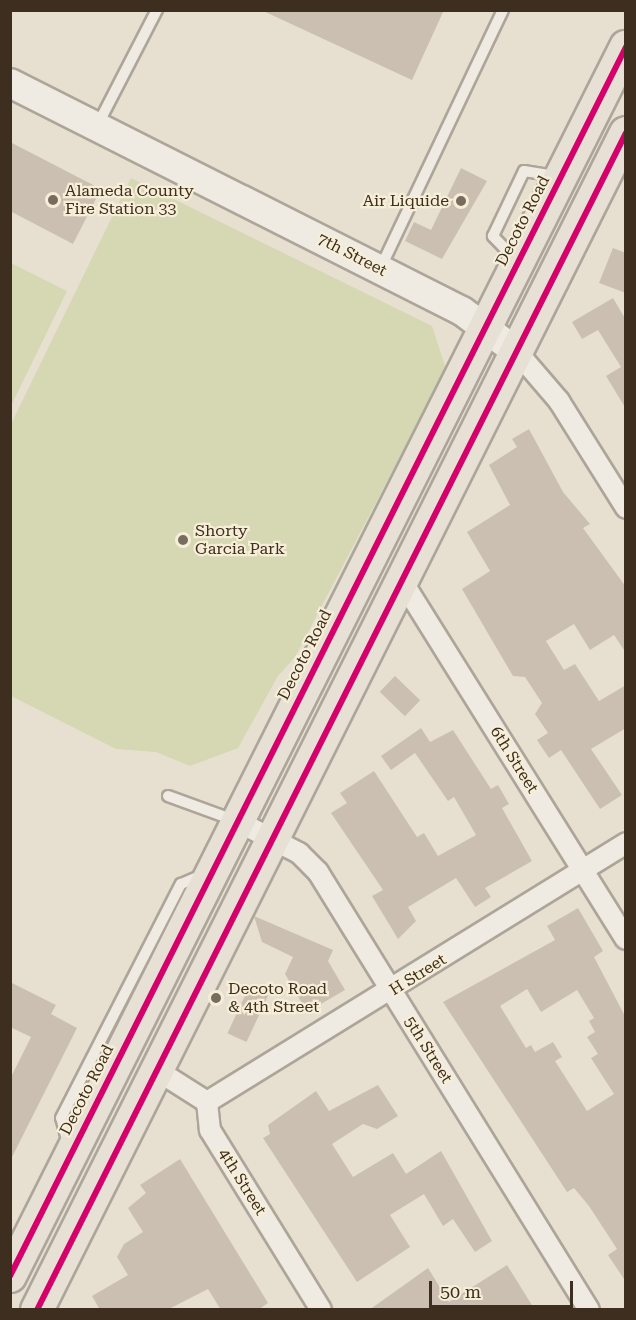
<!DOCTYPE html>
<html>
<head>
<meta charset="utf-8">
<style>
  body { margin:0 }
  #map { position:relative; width:636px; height:1320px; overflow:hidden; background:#e7e0d1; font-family:"Roboto Serif",serif }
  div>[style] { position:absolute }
  .green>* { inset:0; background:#d6d7b3 }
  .building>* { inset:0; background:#cbbfb2; transform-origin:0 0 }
  .roads { filter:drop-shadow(2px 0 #ada599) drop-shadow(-2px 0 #ada599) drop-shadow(0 2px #ada599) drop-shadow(0 -2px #ada599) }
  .lane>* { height:10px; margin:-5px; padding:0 5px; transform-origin:5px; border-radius:5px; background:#efebe3 }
  .street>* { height:20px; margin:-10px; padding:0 10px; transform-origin:10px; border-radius:10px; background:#efebe3 }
  .secondary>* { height:28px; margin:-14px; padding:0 14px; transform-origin:14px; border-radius:14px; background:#efebe3 }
  .primary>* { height:32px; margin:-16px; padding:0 16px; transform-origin:16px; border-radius:16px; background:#e6e1d4 }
  .cycleway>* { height:6px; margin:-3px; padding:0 3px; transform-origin:3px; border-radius:3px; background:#d6006c }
  .dots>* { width:16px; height:16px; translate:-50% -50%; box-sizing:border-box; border:3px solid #f7eed8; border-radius:50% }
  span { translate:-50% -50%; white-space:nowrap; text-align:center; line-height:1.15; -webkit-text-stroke:4.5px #f7eed8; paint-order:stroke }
  .poi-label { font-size:16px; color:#3d2e20 }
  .left { translate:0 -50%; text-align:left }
  .right { translate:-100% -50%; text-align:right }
  .street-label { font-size:16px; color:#3d2e20 }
  .frame { position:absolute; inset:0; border:12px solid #3d2e20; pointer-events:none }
  .scale { position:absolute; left:429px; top:1281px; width:144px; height:27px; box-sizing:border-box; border:3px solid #3d2e20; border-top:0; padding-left:8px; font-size:18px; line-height:21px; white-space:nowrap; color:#3d2e20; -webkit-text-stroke:4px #f7eed8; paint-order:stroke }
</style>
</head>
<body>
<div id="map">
  <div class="green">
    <div style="clip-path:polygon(131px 178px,432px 326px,446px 369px,295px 657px,278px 676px,238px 748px,190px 766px,156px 752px,116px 749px,11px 696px,11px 424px)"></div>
    <div style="clip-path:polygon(11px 263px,67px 291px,11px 406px)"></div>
  </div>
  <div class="building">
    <div style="clip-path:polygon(261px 10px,444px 10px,412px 80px)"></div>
    <div style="clip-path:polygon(10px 142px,101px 189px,73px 244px,10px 211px)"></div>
    <div style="clip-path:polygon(461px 168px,487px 181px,442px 259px,405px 241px,414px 222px,431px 230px)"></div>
    <div style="clip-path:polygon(613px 248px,626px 253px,626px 293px,599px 283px)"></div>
    <div style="clip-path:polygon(613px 298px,626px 320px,626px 409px,606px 376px,621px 367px,598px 330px,582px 339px,572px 322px)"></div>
    <div style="clip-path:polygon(529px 429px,563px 492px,590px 524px,583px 528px,626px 587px,626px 653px,614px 635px,590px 650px,574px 624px,546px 641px,564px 670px,575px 664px,599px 701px,626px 685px,626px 728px,591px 749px,622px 795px,600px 809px,561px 750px,549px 758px,537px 740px,548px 733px,535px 714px,542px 703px,525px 677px,513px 676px,462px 589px,490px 571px,467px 532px,510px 505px,489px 465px,517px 447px,512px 439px)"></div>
    <div style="left:395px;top:676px;width:35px;height:22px;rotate:44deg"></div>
    <div style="clip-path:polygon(421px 728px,430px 742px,453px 730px,491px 789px,498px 785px,509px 804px,502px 808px,532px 861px,485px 888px,491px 897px,475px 907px,456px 878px,408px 907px,416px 921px,398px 939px,372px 896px,383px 890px,331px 813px,347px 803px,340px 793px,374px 771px,417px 837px,424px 833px,438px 856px,476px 835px,454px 797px,448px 801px,415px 753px,391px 770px,381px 756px)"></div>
    <div style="clip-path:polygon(evenodd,578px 908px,603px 951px,594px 957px,626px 1018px,626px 1282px,608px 1255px,617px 1249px,589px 1206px,574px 1188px,567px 1192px,443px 1002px,555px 940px,547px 926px,578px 908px,527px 989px,541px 1012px,577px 990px,594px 1018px,589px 1021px,595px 1032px,587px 1037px,598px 1054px,591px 1058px,614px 1094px,587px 1111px,555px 1061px,562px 1057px,553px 1042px,535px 1052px,531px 1045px,526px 1048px,500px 1006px,527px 989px)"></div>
    <div style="clip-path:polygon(254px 916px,333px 950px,328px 961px,345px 990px,307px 1012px,285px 974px,293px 957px,262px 942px)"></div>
    <div style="clip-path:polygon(10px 982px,56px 1005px,51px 1014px,77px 1028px,10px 1161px,10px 1079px,31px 1037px,10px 1027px)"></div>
    <div style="left:249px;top:987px;width:21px;height:51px;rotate:25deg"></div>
    <div style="clip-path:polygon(378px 1085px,398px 1116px,377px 1129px,363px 1124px,332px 1144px,353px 1177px,393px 1153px,406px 1174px,441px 1151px,492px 1241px,475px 1252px,453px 1219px,443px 1226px,424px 1194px,390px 1215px,410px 1247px,357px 1282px,263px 1138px,270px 1134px,268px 1125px,316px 1091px,329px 1111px)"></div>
    <div style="clip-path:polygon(180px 1159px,268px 1303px,258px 1310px,221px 1310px,208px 1289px,167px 1310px,100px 1310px,92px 1296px,128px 1275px,117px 1257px,124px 1244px,143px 1232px,128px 1208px,146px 1193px,140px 1185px)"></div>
    <div style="clip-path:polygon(507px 1265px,535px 1310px,369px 1310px,428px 1268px,449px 1302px)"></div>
  </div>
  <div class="roads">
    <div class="lane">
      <div style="left:97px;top:126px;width:131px;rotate:-62.7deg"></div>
      <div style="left:515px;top:259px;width:32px;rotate:-134deg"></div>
      <div style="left:493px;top:236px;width:72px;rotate:-64.5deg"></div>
      <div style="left:524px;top:171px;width:33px;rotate:9deg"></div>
      <div style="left:380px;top:269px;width:287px;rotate:-64.6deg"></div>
      <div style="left:168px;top:796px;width:70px;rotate:20deg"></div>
      <div style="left:69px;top:1147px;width:30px;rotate:-105deg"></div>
      <div style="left:61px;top:1118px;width:263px;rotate:-62.9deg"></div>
      <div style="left:181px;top:884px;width:26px;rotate:-23deg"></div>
    </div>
    <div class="street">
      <div style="left:517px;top:352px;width:65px;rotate:49.4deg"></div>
      <div style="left:559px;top:401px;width:126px;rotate:57.9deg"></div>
      <div style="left:402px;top:581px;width:422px;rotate:58deg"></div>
      <div style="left:237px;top:821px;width:70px;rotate:27.3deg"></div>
      <div style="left:299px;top:853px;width:27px;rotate:45deg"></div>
      <div style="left:318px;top:872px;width:515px;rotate:58.25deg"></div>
      <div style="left:155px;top:1069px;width:62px;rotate:32.4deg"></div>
      <div style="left:207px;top:1102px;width:28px;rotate:84deg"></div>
      <div style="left:210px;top:1130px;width:211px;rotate:58.3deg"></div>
      <div style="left:207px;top:1102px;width:493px;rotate:-31.7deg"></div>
    </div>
    <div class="secondary">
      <div style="left:10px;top:83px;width:506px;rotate:26.77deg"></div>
      <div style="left:462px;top:311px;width:69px;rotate:36.7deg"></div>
    </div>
    <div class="primary">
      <div style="left:10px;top:1276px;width:1375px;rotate:-63.38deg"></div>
      <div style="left:37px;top:1310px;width:1316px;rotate:-63.42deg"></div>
    </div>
  </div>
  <div class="cycleway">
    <div style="left:10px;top:1276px;width:1375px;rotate:-63.38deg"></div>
    <div style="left:37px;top:1310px;width:1316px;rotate:-63.42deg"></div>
  </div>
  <div class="dots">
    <div style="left:53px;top:200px;background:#786c5e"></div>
    <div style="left:461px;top:201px;background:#786c5e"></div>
    <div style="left:183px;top:540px;background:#786c5e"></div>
    <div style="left:216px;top:998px;background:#786c5e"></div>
  </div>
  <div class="poi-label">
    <span class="left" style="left:65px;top:200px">Alameda County<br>Fire Station 33</span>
    <span class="right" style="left:449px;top:201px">Air Liquide</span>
    <span class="left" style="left:195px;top:540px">Shorty<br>Garcia Park</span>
    <span class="left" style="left:228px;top:998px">Decoto Road<br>&amp; 4th Street</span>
  </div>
  <div class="street-label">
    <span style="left:523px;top:221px;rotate:-63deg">Decoto Road</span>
    <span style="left:352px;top:255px;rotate:27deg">7th Street</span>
    <span style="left:305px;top:655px;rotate:-63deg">Decoto Road</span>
    <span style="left:514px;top:760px;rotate:58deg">6th Street</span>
    <span style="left:418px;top:975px;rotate:-32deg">H Street</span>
    <span style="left:428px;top:1050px;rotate:58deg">5th Street</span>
    <span style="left:87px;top:1090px;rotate:-63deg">Decoto Road</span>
    <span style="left:242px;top:1182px;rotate:58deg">4th Street</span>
  </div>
  <div class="frame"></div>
  <div class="scale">50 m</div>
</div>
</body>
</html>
